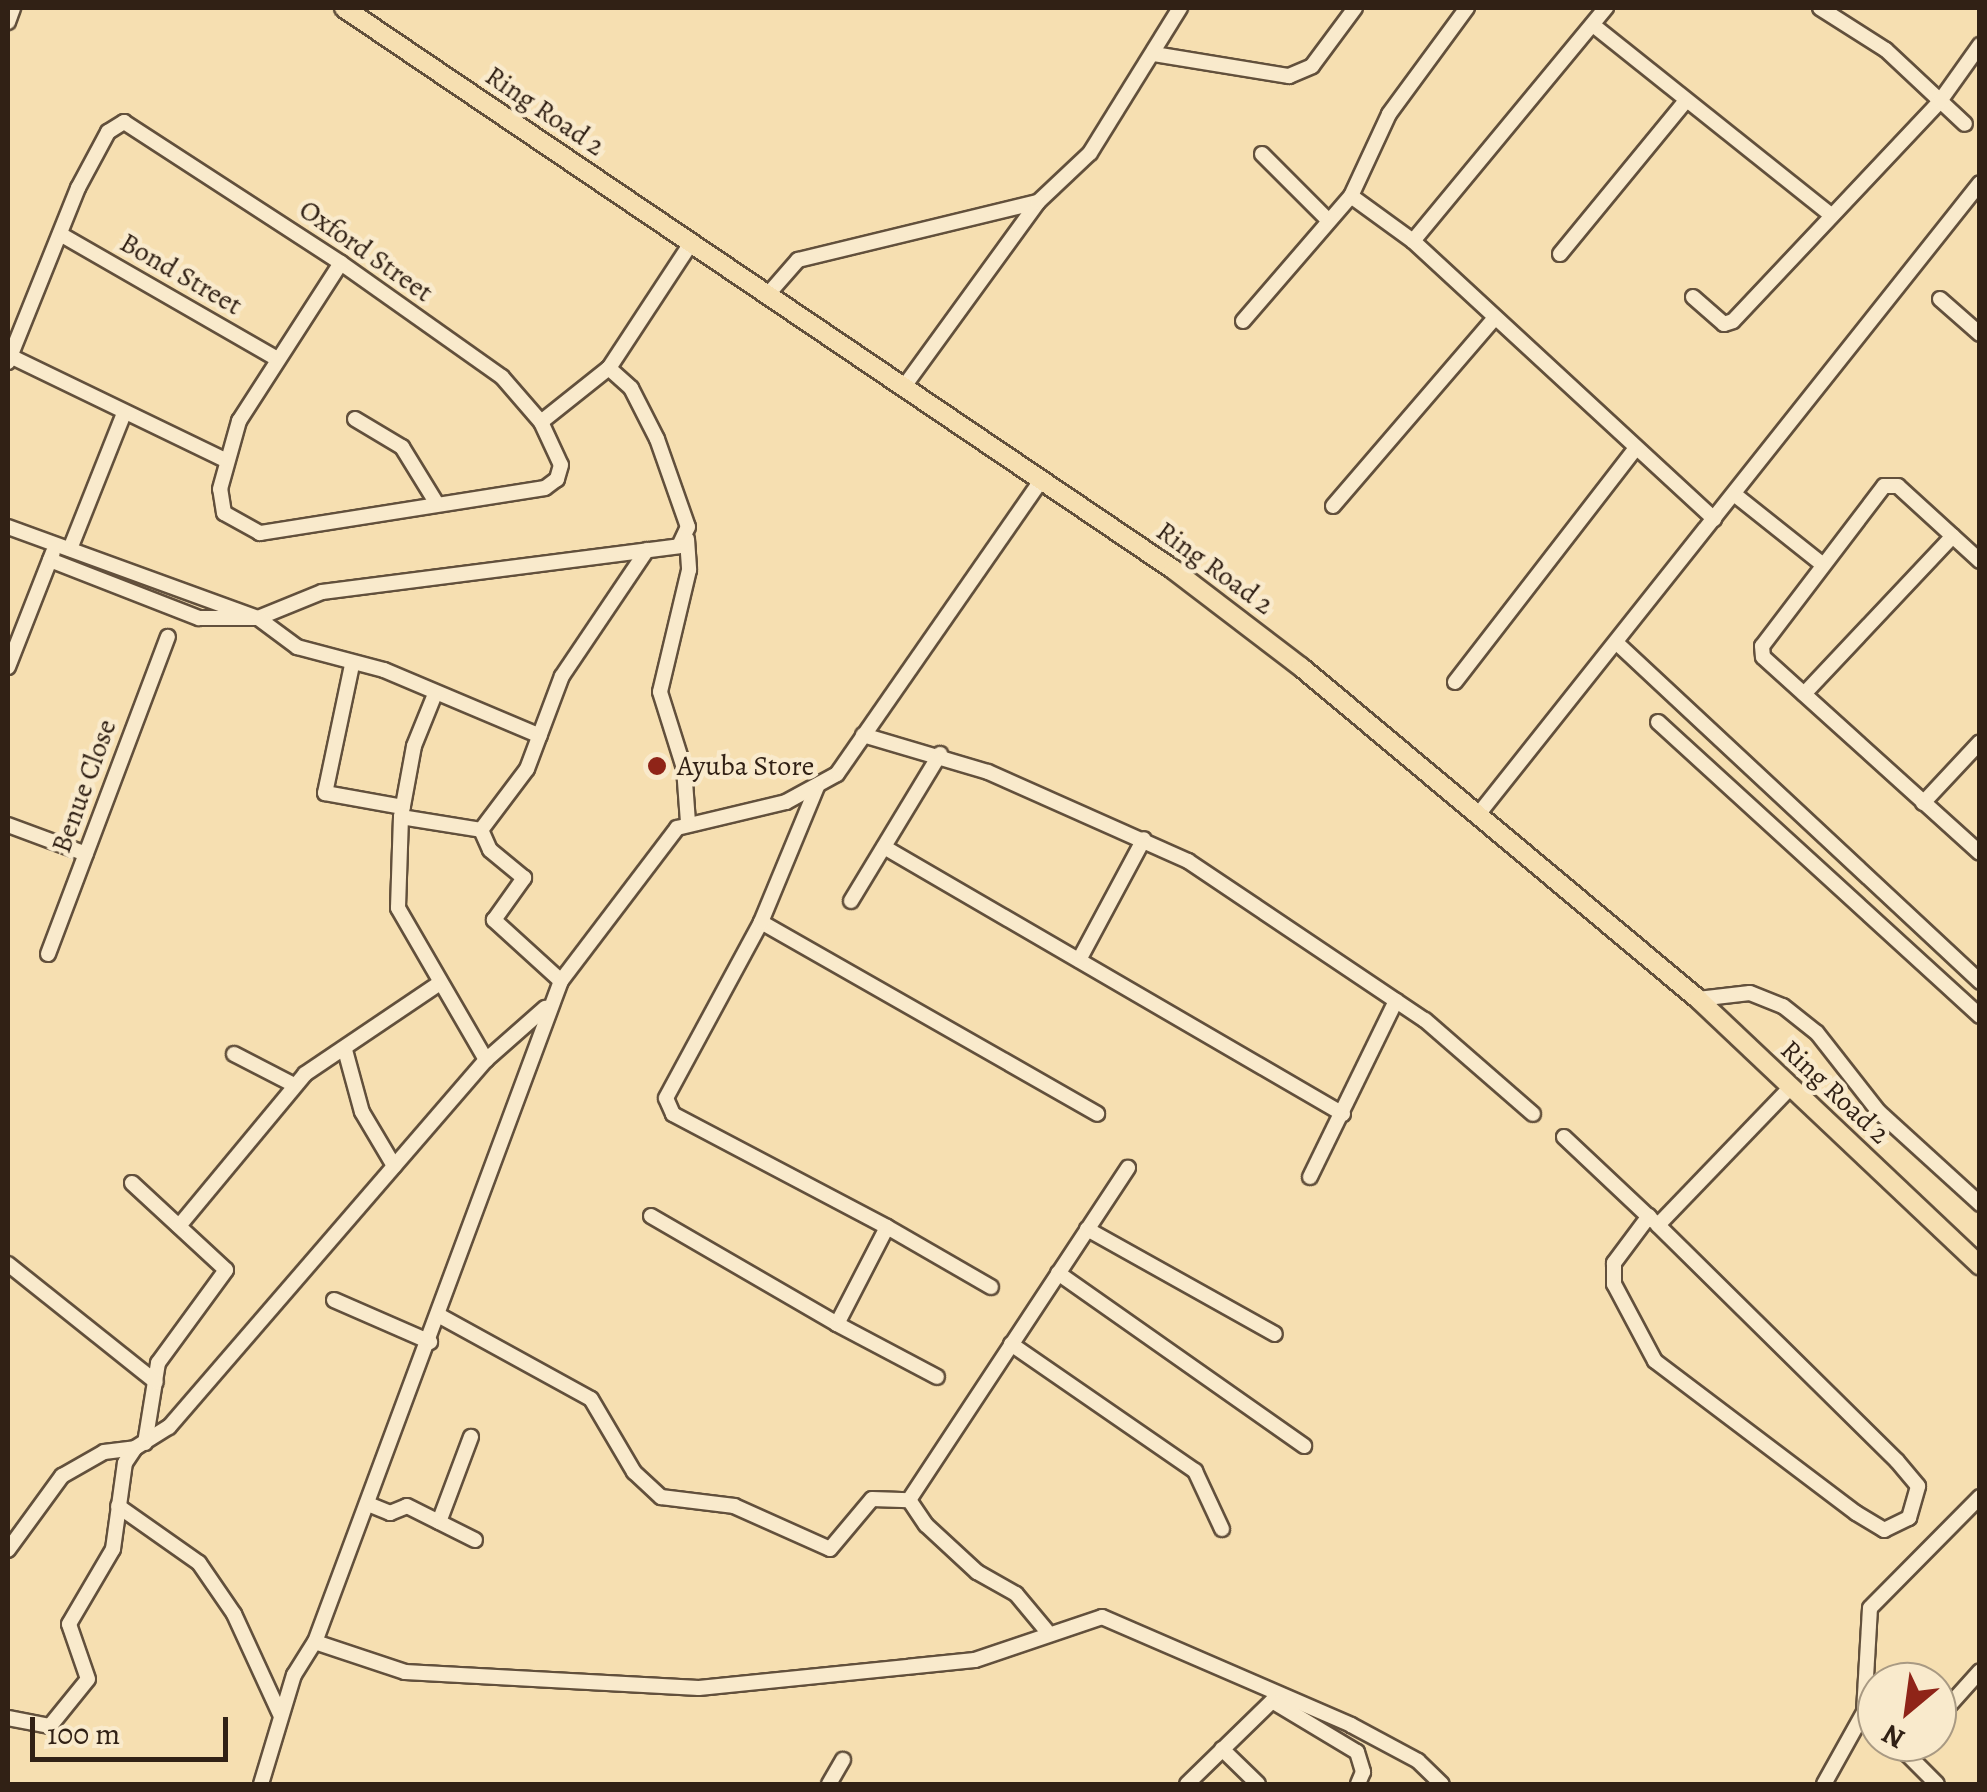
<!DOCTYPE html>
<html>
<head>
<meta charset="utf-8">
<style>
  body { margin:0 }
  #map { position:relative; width:1987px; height:1792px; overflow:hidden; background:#f6dfb1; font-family:Alegreya,serif }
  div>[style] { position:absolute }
  .roads { filter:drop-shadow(2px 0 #62503c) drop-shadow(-2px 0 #62503c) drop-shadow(0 2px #62503c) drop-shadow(0 -2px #62503c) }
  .minor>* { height:14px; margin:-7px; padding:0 7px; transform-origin:7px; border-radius:7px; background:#f9eacc }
  .major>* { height:18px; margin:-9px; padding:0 9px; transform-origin:9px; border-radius:9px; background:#f6dfb1 }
  .dots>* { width:28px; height:28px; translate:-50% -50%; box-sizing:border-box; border:5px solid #f9eacc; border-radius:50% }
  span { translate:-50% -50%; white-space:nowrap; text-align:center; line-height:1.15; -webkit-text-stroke:9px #f9eacc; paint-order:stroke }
  .street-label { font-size:28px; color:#312115 }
  .poi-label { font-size:28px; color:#312115 }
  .left { translate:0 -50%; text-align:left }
  .frame { position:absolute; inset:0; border:10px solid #312115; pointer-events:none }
  .north { position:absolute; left:1857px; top:1662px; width:100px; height:100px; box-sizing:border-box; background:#f9eacc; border:2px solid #a99a83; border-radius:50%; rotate:209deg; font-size:28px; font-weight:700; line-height:40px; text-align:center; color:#312115 }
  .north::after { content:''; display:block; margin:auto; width:35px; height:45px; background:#8f2418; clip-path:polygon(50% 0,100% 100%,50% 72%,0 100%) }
  .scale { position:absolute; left:30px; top:1717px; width:198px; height:45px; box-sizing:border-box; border:5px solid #312115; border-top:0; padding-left:12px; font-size:30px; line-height:35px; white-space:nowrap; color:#312115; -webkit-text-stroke:8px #f9eacc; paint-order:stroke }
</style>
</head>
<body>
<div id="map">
  <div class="roads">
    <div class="minor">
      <div style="left:1820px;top:8px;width:78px;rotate:32.5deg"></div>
      <div style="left:1886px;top:50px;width:108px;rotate:43.1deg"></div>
      <div style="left:8px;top:22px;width:15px;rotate:-70deg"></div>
      <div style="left:1593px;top:25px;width:303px;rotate:38.6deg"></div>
      <div style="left:1154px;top:54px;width:137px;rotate:9.3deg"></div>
      <div style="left:1289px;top:76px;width:25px;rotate:-23deg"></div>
      <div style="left:1312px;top:66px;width:72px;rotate:-53.4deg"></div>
      <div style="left:1262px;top:154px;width:91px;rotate:45deg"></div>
      <div style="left:1351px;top:196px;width:77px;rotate:36deg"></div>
      <div style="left:1413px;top:241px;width:410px;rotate:42.7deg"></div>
      <div style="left:60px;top:234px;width:249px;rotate:29.9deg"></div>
      <div style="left:1413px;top:241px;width:303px;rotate:-50.4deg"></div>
      <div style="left:1560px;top:254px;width:195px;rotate:-50.6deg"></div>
      <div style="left:770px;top:292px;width:43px;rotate:-48.8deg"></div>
      <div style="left:798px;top:260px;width:247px;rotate:-13.6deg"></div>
      <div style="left:1693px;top:297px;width:41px;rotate:41.1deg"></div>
      <div style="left:1724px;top:324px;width:9px;rotate:-18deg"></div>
      <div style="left:1733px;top:321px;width:302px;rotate:-46.7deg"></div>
      <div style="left:1940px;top:101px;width:69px;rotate:-54.5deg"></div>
      <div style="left:1940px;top:299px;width:53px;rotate:41.2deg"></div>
      <div style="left:1243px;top:321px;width:165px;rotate:-49.2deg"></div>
      <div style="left:1351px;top:196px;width:90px;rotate:-65.1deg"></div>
      <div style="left:1389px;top:114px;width:132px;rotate:-53.7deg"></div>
      <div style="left:10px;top:356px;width:239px;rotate:25.8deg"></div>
      <div style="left:8px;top:362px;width:188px;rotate:-68.1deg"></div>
      <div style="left:78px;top:188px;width:64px;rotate:-61.8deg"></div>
      <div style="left:108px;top:132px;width:19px;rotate:-32deg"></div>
      <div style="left:124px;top:122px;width:259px;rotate:33deg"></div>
      <div style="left:341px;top:263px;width:197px;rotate:35.3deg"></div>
      <div style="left:502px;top:377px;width:60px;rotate:49.1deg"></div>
      <div style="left:541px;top:422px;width:47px;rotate:65.1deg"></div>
      <div style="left:561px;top:465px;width:15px;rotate:106deg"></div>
      <div style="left:557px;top:479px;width:15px;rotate:143deg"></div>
      <div style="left:545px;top:488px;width:289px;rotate:171deg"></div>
      <div style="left:260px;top:533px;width:41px;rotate:-150.9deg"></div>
      <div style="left:224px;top:513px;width:24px;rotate:-99deg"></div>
      <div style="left:220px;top:489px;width:71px;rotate:-74.4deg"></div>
      <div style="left:239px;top:421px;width:188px;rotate:-57.2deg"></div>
      <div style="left:903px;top:388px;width:230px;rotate:-54deg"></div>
      <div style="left:1038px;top:202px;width:71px;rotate:-43.3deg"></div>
      <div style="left:1090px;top:153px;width:171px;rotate:-58.2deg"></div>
      <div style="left:355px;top:419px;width:55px;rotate:30.8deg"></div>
      <div style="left:402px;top:447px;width:67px;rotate:58.4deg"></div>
      <div style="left:541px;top:422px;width:87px;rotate:-38.5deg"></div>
      <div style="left:609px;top:368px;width:149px;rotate:-56.7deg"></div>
      <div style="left:1734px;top:494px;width:112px;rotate:38.5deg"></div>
      <div style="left:1333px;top:506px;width:247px;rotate:-49.3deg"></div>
      <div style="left:8px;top:527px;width:266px;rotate:20deg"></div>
      <div style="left:258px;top:618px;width:69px;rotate:-22.1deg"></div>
      <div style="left:322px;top:592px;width:360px;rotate:-7.3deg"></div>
      <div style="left:679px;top:546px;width:21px;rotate:-65deg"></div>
      <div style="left:688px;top:527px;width:93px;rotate:-109.4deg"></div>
      <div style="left:657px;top:439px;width:57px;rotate:-117deg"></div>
      <div style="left:631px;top:388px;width:30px;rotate:-138deg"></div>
      <div style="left:687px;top:539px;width:31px;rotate:86deg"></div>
      <div style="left:689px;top:570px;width:125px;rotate:103.4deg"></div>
      <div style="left:660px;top:692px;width:80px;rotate:72.5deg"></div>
      <div style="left:684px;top:768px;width:54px;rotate:85.8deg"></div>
      <div style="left:70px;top:549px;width:146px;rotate:-68.3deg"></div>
      <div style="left:50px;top:560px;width:160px;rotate:21.3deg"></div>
      <div style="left:199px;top:618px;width:59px"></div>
      <div style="left:258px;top:618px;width:49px;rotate:36.6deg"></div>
      <div style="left:297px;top:647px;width:90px;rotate:14.8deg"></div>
      <div style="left:384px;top:670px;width:169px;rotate:22.9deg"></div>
      <div style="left:1980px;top:561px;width:111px;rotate:-137.6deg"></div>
      <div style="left:1898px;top:486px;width:14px;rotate:180deg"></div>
      <div style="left:1884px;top:486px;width:201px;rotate:127.3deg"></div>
      <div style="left:1762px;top:646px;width:11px;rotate:85deg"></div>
      <div style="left:1763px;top:657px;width:292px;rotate:42.1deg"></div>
      <div style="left:1619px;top:645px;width:494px;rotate:43deg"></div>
      <div style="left:352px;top:665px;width:131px;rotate:101.9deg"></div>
      <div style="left:325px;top:793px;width:79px;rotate:10.2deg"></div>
      <div style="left:8px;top:667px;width:123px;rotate:-68.6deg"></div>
      <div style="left:1455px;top:682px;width:293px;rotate:-52.3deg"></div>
      <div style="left:435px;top:694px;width:56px;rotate:112deg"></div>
      <div style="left:414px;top:746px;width:72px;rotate:100.4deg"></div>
      <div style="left:401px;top:817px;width:91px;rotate:91.9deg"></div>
      <div style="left:398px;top:908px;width:176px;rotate:59.9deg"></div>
      <div style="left:1804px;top:694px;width:217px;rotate:-46.7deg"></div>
      <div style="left:1658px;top:722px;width:436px;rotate:42.4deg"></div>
      <div style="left:863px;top:735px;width:130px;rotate:16.5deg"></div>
      <div style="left:988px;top:772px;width:219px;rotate:24deg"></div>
      <div style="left:1188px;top:861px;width:285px;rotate:33.9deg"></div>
      <div style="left:1425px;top:1020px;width:143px;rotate:41deg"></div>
      <div style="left:1923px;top:803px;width:83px;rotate:-46.9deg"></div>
      <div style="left:1481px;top:811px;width:802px;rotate:-51.53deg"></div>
      <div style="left:401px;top:817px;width:81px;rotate:9.2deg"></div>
      <div style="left:8px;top:825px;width:83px;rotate:20.4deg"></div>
      <div style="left:884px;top:847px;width:531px;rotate:30.19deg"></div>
      <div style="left:851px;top:901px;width:172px;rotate:-58.8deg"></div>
      <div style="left:761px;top:922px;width:387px;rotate:29.7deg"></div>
      <div style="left:48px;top:954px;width:339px;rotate:-69.3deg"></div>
      <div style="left:1079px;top:960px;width:137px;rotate:-61.8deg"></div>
      <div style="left:561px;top:981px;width:91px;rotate:-137.7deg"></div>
      <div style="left:494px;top:920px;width:52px;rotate:-54.5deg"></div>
      <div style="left:524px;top:878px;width:44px;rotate:-140.5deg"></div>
      <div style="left:490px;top:850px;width:22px;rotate:-114deg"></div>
      <div style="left:481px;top:830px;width:76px;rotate:-53deg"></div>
      <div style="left:527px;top:769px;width:99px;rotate:-69.4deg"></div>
      <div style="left:562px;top:676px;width:152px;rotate:-56deg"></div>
      <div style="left:1698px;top:999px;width:52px;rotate:-6.6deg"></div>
      <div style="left:1750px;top:993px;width:35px;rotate:22deg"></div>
      <div style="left:1783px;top:1006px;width:43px;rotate:38.5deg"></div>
      <div style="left:1817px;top:1033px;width:100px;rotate:51.9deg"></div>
      <div style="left:1879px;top:1112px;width:137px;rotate:42.3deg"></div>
      <div style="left:345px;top:1050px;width:64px;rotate:74.7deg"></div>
      <div style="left:362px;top:1112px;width:63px;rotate:59.3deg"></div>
      <div style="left:234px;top:1054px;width:68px;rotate:27.3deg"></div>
      <div style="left:1564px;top:1137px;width:122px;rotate:43.3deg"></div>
      <div style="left:1310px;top:1177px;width:196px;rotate:-64deg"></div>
      <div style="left:132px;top:1183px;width:128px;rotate:42.8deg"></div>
      <div style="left:226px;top:1270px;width:115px;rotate:126.2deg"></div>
      <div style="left:158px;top:1363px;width:81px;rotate:99.2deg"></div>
      <div style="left:651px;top:1216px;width:215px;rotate:30.1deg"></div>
      <div style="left:837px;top:1324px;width:109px;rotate:-62.7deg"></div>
      <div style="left:887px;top:1227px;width:242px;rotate:-152.2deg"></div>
      <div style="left:673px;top:1114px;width:17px;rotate:-114deg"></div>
      <div style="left:666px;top:1098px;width:200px;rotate:-61.6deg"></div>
      <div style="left:761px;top:922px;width:146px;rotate:-67.5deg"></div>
      <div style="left:1649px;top:1216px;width:59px;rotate:126.7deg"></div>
      <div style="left:1614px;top:1263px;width:21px;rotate:90deg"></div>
      <div style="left:1614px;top:1284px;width:87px;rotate:62deg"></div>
      <div style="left:1655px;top:1361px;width:252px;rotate:37.1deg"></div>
      <div style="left:1856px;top:1513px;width:33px;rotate:31deg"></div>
      <div style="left:1884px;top:1530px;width:28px;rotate:-26deg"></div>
      <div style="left:1909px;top:1518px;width:33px;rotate:-74deg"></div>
      <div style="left:1918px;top:1486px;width:33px;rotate:-130deg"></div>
      <div style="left:1897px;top:1461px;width:336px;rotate:-135.4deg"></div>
      <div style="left:1658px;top:1225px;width:190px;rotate:-46.1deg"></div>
      <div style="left:179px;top:1226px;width:197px;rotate:-50.3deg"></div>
      <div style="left:305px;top:1074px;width:159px;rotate:-34deg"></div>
      <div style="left:887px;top:1227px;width:120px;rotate:30deg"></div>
      <div style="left:1087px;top:1229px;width:215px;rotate:29.2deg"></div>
      <div style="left:8px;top:1264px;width:189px;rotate:38.6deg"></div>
      <div style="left:1058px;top:1273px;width:301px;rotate:35.1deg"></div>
      <div style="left:334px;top:1300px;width:105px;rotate:23.6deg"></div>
      <div style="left:440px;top:1316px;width:172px;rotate:28.8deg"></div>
      <div style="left:591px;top:1399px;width:85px;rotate:59.5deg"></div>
      <div style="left:634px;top:1472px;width:37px;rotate:43deg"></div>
      <div style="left:661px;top:1497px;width:74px;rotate:7deg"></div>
      <div style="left:734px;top:1506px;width:105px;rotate:24.1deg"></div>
      <div style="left:830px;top:1549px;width:65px;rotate:-50deg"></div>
      <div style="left:872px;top:1499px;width:37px;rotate:2deg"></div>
      <div style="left:837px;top:1324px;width:113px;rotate:27.9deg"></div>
      <div style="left:1011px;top:1344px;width:224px;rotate:34.6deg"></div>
      <div style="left:1195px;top:1471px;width:64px;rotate:65deg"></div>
      <div style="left:368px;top:1504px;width:24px;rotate:22deg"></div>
      <div style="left:390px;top:1513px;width:18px;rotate:-22deg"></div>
      <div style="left:407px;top:1506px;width:76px;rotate:26.6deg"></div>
      <div style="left:118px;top:1506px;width:99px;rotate:35.1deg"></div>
      <div style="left:199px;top:1563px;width:62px;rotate:55.5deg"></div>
      <div style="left:234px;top:1614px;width:112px;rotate:65.3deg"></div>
      <div style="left:439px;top:1522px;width:91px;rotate:-69.4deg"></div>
      <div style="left:8px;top:1550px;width:92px;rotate:-53.9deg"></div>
      <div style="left:62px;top:1476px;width:48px;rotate:-29.7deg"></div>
      <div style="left:104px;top:1452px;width:31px;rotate:-7deg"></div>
      <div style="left:1046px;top:1630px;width:47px;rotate:-129.8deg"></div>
      <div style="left:1016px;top:1594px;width:45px;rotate:-150.6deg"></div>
      <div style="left:977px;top:1572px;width:69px;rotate:-137.3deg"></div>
      <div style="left:926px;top:1525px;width:30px;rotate:-124deg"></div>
      <div style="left:909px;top:1500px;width:398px;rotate:-56.6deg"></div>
      <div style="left:315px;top:1642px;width:95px;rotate:18.4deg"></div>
      <div style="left:405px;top:1672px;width:294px;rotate:3.1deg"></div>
      <div style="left:699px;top:1688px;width:277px;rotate:-5.8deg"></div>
      <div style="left:975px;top:1660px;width:134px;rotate:-18.7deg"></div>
      <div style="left:1102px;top:1617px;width:271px;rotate:23.4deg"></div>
      <div style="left:1351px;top:1725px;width:76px;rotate:28.2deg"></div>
      <div style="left:1418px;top:1761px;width:33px;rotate:44deg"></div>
      <div style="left:8px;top:1718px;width:43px;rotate:10.8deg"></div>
      <div style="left:50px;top:1726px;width:60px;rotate:-51deg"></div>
      <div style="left:88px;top:1679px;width:58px;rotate:-109.1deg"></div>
      <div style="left:69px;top:1624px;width:87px;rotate:-59.6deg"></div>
      <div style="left:113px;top:1549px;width:87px;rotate:-82.1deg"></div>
      <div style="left:125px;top:1463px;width:18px;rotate:-56deg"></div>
      <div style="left:135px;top:1448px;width:40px;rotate:-32deg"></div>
      <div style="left:169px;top:1427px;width:485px;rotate:-49.2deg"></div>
      <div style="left:486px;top:1060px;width:79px;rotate:-41.4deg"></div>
      <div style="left:1937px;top:1719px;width:64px;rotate:-48.1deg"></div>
      <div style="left:1917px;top:1742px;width:16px;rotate:130deg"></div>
      <div style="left:1907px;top:1754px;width:42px;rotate:45deg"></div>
      <div style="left:1222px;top:1749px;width:50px;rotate:44.2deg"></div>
      <div style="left:261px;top:1784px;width:114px;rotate:-73.2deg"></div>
      <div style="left:294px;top:1675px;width:39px;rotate:-58deg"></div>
      <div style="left:315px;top:1642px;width:705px;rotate:-69.59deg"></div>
      <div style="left:561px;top:981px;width:192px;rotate:-52.8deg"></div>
      <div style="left:677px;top:828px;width:112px;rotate:-13.4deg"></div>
      <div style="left:786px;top:802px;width:58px;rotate:-28.8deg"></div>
      <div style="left:837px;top:774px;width:359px;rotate:-55.2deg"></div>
      <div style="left:829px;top:1784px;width:28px;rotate:-60deg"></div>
      <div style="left:1187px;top:1784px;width:119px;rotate:-44.3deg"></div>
      <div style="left:1272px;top:1701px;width:99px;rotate:31deg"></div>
      <div style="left:1357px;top:1752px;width:21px;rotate:73deg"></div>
      <div style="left:1363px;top:1772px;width:13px;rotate:113deg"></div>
      <div style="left:1824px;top:1784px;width:82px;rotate:-60.9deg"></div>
      <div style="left:1864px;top:1712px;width:104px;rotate:-86.7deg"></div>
      <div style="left:1870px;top:1608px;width:156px;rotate:-45.3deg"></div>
    </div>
    <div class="major">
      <div style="left:344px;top:8px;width:1002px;rotate:34.1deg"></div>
      <div style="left:1174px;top:570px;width:160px;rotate:37.4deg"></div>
      <div style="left:1301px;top:667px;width:518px;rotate:39.9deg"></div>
      <div style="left:1698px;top:999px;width:388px;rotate:43.4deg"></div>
    </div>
  </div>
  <div class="dots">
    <div style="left:657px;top:766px;background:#8f2418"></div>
  </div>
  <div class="street-label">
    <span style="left:545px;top:111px;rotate:34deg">Ring Road 2</span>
    <span style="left:366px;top:251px;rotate:35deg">Oxford Street</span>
    <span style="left:181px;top:274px;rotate:30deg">Bond Street</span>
    <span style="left:1215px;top:568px;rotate:36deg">Ring Road 2</span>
    <span style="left:84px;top:786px;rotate:-70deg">Benue Close</span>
    <span style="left:1835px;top:1092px;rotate:43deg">Ring Road 2</span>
  </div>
  <div class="poi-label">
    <span class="left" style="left:677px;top:766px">Ayuba Store</span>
  </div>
  <div class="frame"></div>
  <div class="north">N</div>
  <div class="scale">100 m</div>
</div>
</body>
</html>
